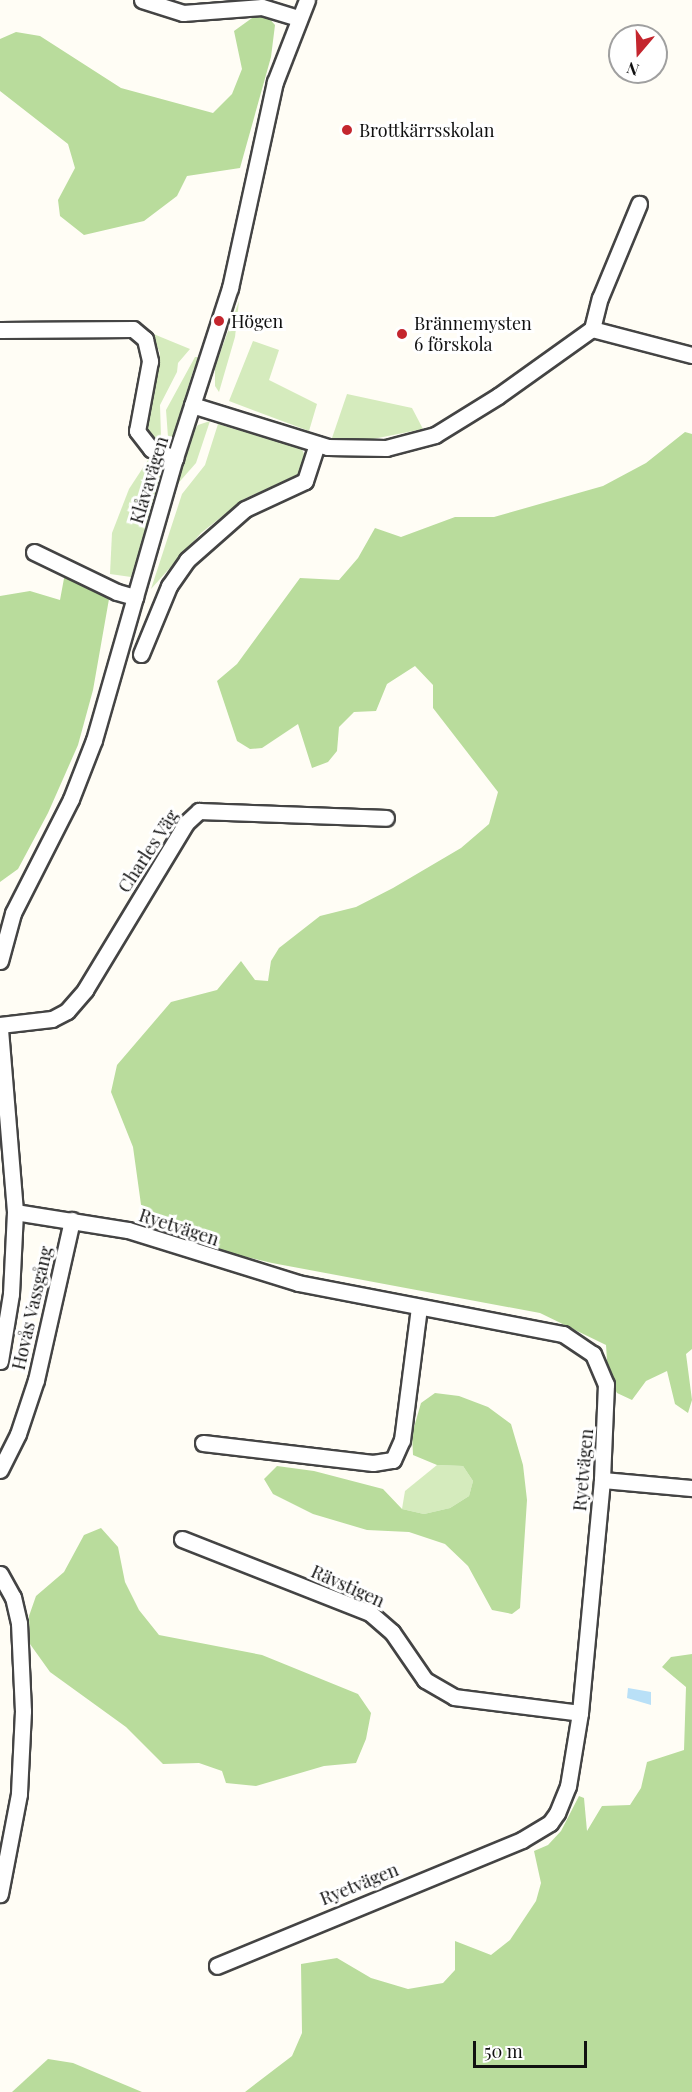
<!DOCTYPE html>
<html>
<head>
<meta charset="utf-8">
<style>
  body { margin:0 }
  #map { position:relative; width:692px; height:2092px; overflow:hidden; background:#fffdf5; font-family:"Playfair Display",serif }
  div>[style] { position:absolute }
  .green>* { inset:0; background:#d5ebbd }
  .forest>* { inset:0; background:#b9dc9c }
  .water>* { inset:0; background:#b9e0f7 }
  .roads { filter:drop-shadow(2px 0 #444) drop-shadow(-2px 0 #444) drop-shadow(0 2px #444) drop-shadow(0 -2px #444) }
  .minor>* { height:15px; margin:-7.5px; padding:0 7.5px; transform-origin:7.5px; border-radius:7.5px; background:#fff }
  .dots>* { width:16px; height:16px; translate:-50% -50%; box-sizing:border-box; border:3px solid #fff; border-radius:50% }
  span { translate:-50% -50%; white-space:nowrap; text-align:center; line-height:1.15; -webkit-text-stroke:6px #fff; paint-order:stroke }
  .poi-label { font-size:18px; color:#111 }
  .left { translate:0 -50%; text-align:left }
  .street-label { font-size:18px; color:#111 }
  .north { position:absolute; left:608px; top:24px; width:60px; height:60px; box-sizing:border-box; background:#fff; border:2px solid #a0a0a0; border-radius:50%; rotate:199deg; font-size:16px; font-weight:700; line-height:24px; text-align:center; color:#111 }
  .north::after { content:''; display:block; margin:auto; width:21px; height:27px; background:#c4262e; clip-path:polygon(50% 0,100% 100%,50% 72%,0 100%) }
  .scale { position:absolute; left:473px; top:2041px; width:114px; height:27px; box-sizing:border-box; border:3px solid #111; border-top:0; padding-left:8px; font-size:18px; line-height:21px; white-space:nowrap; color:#111; -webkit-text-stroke:4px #fff; paint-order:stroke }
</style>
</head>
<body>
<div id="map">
  <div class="green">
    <div style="clip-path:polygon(239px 301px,235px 337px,219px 392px,215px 386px,215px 367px)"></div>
    <div style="clip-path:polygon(151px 333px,190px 349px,178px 363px,177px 372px,160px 405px,161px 437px,156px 443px,143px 428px,160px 353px)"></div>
    <div style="clip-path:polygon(253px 341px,279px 350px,269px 380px,317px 404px,309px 431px,229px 401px)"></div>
    <div style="clip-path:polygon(195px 357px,202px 357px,194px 368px,173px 436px,168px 437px,166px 410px)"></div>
    <div style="clip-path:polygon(347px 394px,412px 408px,423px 429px,368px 440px,332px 438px)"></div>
    <div style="clip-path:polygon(210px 421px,196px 463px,174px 488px,189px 437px,198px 425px)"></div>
    <div style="clip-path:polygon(218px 424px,302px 449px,306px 459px,301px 473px,244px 499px,201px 533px,151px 589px,182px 494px,205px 465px)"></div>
    <div style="clip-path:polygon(148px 460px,163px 475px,131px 577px,110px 574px,112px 533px,129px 489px)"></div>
    <div style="clip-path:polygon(437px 1465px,463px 1466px,473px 1481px,469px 1496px,450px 1508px,424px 1514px,402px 1509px,405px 1491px)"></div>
  </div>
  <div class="forest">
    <div style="clip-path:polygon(267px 16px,275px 25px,271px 57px,240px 168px,187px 176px,177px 196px,144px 221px,84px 235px,60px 216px,58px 200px,75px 168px,68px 144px,0 91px,0 39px,16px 32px,40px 36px,121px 88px,213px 113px,232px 94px,242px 69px,234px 31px,252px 18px)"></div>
    <div style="clip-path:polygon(685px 432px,692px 434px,692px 1349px,686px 1354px,692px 1400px,688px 1413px,675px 1404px,667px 1371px,646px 1381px,632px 1400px,617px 1393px,608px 1376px,606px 1345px,540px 1313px,272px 1263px,234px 1254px,143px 1219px,133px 1147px,111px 1092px,117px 1065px,171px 1002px,217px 990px,241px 961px,255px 980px,268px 981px,271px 961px,279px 948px,320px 916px,356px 907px,393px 888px,461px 848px,489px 824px,498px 792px,433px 708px,433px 685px,415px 666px,387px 684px,376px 711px,354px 712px,339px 727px,337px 751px,328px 762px,312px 768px,298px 724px,262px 748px,250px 749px,237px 741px,217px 681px,237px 664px,300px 578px,339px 580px,358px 558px,375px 528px,401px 537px,455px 517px,494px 517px,603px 486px,646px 463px)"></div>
    <div style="clip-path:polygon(65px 573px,93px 584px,109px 599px,93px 690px,78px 745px,48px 813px,18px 869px,0 882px,0 596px,30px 591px,60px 600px)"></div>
    <div style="clip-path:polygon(435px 1393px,459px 1396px,488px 1407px,511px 1424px,523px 1465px,527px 1500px,520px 1608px,512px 1614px,492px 1610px,468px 1566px,445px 1544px,409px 1532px,367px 1530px,313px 1514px,273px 1494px,264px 1479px,277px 1466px,314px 1471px,383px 1489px,402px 1509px,424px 1514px,450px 1508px,469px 1496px,473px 1481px,463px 1466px,437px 1465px,413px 1455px,412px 1434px,421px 1403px)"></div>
    <div style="clip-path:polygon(101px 1528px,118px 1547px,125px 1582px,139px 1610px,159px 1635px,262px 1655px,358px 1694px,371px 1713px,366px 1739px,356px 1763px,324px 1766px,256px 1786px,226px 1783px,222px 1771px,199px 1763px,163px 1764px,126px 1727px,50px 1672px,30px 1644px,29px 1616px,36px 1596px,64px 1572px,84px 1535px)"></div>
    <div style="clip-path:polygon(692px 1654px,692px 2092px,245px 2092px,292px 2056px,302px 2033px,301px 1964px,337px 1958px,371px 1978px,408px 1989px,443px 1983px,455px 1970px,455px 1941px,491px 1955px,510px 1940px,536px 1901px,541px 1883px,534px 1851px,548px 1845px,561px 1831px,579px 1796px,584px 1798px,587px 1831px,602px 1806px,630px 1805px,641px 1788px,647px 1762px,684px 1750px,686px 1687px,662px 1667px,671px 1657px)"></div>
    <div style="clip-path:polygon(48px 2059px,73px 2063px,142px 2092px,12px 2092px)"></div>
  </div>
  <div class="water">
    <div style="clip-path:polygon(628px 1688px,651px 1692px,651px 1705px,627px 1698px)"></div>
  </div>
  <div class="roads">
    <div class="minor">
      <div style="left:142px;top:0;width:43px;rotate:17.6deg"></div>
      <div style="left:183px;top:13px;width:79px;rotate:-4.3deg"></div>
      <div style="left:262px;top:7px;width:39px;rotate:17deg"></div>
      <div style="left:592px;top:329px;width:32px;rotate:-76deg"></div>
      <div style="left:600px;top:298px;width:102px;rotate:-67.5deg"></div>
      <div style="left:0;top:330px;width:133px;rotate:-0.4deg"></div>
      <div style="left:133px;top:329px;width:16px;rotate:40deg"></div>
      <div style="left:145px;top:339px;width:23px;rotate:77deg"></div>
      <div style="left:150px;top:361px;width:71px;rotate:100.5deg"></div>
      <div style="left:137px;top:431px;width:23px;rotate:52deg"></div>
      <div style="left:151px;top:449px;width:26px;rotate:21deg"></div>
      <div style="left:192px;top:405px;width:142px;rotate:17.2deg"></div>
      <div style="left:328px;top:447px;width:58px;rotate:1deg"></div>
      <div style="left:386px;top:448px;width:51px;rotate:-14.9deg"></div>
      <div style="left:435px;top:435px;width:74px;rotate:-31.8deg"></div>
      <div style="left:498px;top:396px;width:115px;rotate:-35.5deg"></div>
      <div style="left:592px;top:329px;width:103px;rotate:14.6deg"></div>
      <div style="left:34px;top:552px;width:92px;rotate:25.7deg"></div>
      <div style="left:117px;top:592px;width:19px;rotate:16deg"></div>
      <div style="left:141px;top:654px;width:74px;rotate:-67.6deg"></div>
      <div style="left:169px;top:586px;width:32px;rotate:-55deg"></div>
      <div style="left:187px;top:560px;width:77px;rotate:-41.3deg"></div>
      <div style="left:245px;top:509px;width:66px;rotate:-25deg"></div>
      <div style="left:305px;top:481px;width:39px;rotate:-72deg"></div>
      <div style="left:0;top:961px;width:50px;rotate:-74.8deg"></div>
      <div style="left:13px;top:913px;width:128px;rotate:-63deg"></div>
      <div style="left:71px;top:799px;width:63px;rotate:-68.7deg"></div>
      <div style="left:94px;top:740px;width:293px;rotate:-74deg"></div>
      <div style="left:175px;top:458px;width:179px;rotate:-72.1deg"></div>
      <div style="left:230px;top:288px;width:211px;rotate:-77.7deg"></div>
      <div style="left:275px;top:82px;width:88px;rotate:-68.7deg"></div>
      <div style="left:0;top:1025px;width:52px;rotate:-6.6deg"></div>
      <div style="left:52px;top:1019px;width:17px;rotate:-28deg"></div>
      <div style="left:67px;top:1011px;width:28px;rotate:-49deg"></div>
      <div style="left:85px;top:990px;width:195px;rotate:-58.8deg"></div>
      <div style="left:186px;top:823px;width:18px;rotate:-43deg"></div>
      <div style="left:199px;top:811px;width:187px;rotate:2.1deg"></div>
      <div style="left:0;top:1029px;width:184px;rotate:85.3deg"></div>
      <div style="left:15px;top:1212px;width:82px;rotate:92.8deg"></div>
      <div style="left:11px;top:1294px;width:68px;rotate:99.3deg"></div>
      <div style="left:15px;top:1212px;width:114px;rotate:9.1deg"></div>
      <div style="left:128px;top:1230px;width:178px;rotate:17.3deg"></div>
      <div style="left:298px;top:1283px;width:270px;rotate:10.9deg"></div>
      <div style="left:563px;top:1334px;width:36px;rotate:34deg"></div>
      <div style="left:593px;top:1354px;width:33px;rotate:67deg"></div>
      <div style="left:606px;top:1384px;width:96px;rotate:92.4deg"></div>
      <div style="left:602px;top:1480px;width:234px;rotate:95.4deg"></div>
      <div style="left:580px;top:1713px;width:74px;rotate:99.3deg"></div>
      <div style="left:568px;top:1786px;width:29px;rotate:112deg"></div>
      <div style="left:557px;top:1813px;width:12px;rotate:125deg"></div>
      <div style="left:550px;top:1823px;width:33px;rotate:149deg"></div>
      <div style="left:522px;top:1840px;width:330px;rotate:157.6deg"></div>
      <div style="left:203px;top:1443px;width:171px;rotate:6.7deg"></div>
      <div style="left:373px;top:1463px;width:20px;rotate:-9deg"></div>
      <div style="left:393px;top:1460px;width:22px;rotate:-66deg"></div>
      <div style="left:402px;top:1440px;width:134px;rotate:-82.7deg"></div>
      <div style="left:0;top:1470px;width:40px;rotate:-63.4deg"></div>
      <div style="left:18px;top:1434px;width:57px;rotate:-71.6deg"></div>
      <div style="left:36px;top:1380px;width:164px;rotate:-77.3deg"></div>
      <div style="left:602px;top:1480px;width:90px;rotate:5.1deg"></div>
      <div style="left:182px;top:1539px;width:202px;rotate:21.5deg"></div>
      <div style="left:370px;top:1613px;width:29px;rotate:41deg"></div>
      <div style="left:392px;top:1632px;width:58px;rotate:55.5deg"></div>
      <div style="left:425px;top:1680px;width:34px;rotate:30deg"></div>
      <div style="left:454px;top:1697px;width:127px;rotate:7.2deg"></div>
      <div style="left:0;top:1574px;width:26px;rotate:61deg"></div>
      <div style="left:13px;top:1597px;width:27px;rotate:77deg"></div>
      <div style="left:19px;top:1623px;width:88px;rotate:87.4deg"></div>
      <div style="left:23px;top:1711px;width:83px;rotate:92.8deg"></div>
      <div style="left:19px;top:1794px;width:102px;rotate:100.8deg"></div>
    </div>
  </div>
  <div class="dots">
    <div style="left:347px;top:130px;background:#c4262e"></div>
    <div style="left:219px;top:321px;background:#c4262e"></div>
    <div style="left:402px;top:334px;background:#c4262e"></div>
  </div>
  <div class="poi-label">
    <span class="left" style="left:359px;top:130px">Brottkärrsskolan</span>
    <span class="left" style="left:231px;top:321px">Högen</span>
    <span class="left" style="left:414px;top:334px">Brännemysten<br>6 förskola</span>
  </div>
  <div class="street-label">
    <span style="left:149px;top:480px;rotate:-73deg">Klåvavägen</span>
    <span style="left:148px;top:851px;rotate:-57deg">Charles Väg</span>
    <span style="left:179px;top:1227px;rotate:18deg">Ryetvägen</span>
    <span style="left:32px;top:1308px;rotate:-77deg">Hovås Vassgång</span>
    <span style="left:583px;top:1470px;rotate:-85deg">Ryetvägen</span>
    <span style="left:348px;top:1586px;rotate:24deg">Rävstigen</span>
    <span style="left:359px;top:1884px;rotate:-22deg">Ryetvägen</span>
  </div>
  <div class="north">N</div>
  <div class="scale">50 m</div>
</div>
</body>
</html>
